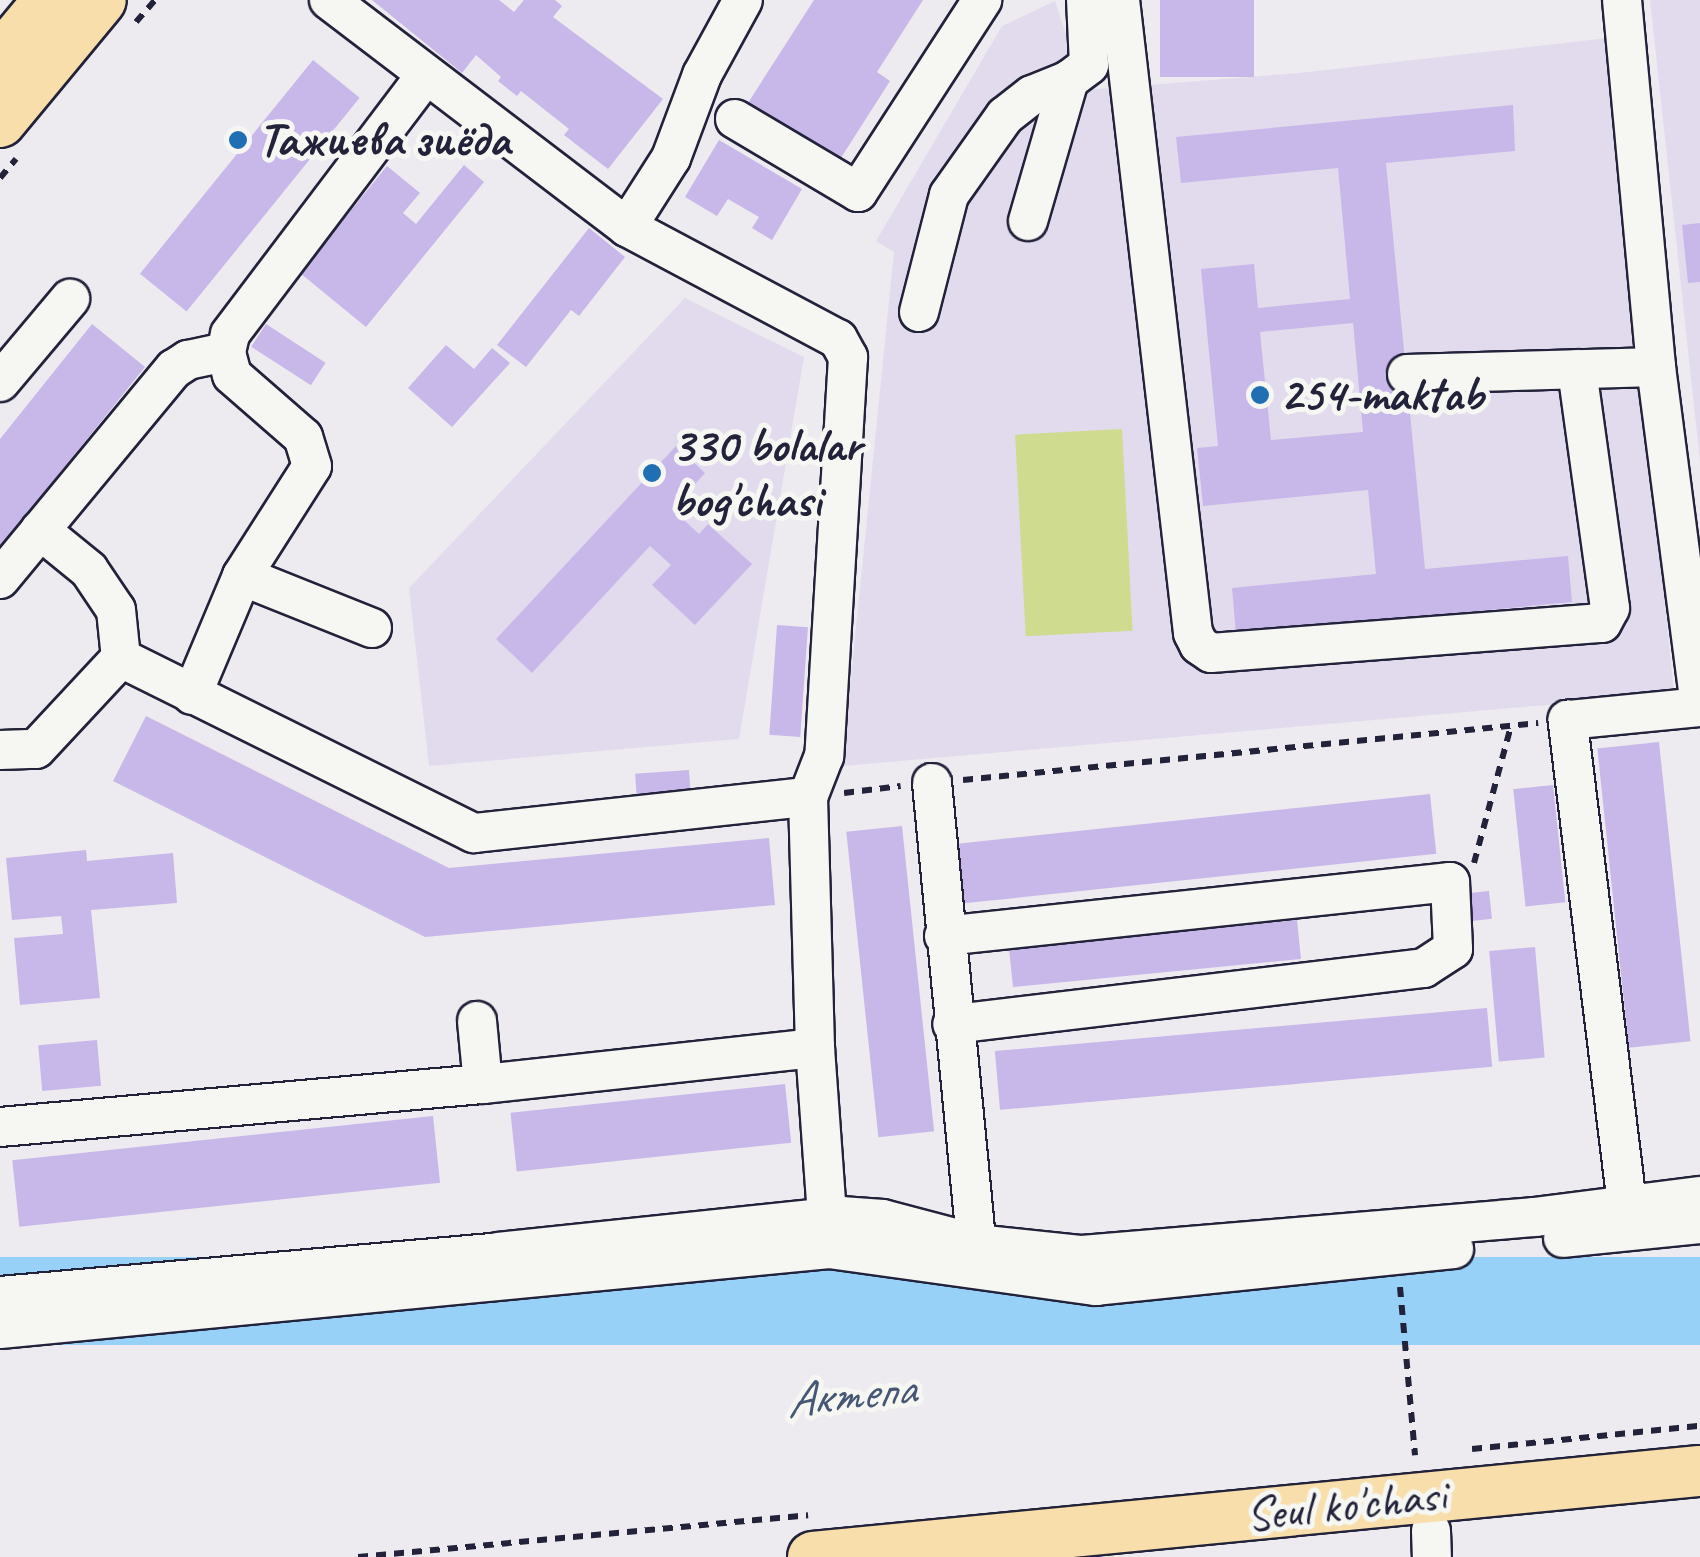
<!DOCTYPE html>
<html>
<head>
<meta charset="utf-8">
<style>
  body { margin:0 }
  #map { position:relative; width:1700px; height:1557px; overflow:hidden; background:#edeaf0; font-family:Caveat,sans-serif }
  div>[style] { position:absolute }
  .built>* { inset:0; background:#e2dbee }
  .green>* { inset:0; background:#cfdb8e; transform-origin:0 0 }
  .water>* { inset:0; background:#98d1f8; transform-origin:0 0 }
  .building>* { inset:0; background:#c8b8e9; transform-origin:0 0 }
  .path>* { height:6px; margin-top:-3px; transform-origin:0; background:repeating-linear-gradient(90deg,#22223b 0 10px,transparent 0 18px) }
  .roads { filter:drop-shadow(2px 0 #22223b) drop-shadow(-2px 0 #22223b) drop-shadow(0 2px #22223b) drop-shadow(0 -2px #22223b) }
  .minor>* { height:38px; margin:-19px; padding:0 19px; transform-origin:19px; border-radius:19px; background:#f6f6f2 }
  .major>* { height:50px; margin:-25px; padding:0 25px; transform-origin:25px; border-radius:25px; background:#f8deab }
  .dots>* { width:28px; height:28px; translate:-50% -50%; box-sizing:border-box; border:5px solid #f6f6f2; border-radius:50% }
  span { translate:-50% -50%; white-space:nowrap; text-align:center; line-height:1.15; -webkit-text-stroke:10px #f6f6f2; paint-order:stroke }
  .poi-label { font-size:48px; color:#22223b; font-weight:700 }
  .left { translate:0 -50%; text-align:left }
  .street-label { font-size:48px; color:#22223b }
  .water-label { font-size:50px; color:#455774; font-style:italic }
</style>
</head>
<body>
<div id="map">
  <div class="built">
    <div style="clip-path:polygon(1650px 0,1700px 0,1700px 461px)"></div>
    <div style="clip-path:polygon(1055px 1px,1084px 90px,1299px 73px,1608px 38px,1674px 694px,842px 766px,894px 252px,876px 241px,1002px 26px)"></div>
    <div style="clip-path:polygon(685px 298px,804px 357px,739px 739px,429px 766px,409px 588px)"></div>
  </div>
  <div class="green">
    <div style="left:1122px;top:429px;width:202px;height:107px;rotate:87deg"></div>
  </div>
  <div class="water">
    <div style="left:1700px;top:1257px;width:88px;height:1710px;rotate:90deg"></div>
  </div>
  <div class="building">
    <div style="clip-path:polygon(372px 0,499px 0,514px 12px,524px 0,555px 0,562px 6px,553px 17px,663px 99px,608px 169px,564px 135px,569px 129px,521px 91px,517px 96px,498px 81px,501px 77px,476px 55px,462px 73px)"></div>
    <div style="clip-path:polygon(814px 0,923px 0,877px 72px,890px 81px,837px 164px,746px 106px)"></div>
    <div style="left:1160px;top:0;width:94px;height:77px"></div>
    <div style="left:313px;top:60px;width:60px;height:275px;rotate:39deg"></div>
    <div style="clip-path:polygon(evenodd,1513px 105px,1515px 151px,1386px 163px,1425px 569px,1568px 556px,1572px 602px,1236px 634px,1232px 588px,1376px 574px,1368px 490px,1203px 506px,1197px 448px,1218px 446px,1201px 269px,1254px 264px,1258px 308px,1350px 299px,1338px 168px,1181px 183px,1176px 137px,1513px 105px,1353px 323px,1363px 432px,1271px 440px,1260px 332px,1353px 323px)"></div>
    <div style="clip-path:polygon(719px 140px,802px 189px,772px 240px,752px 228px,759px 217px,728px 199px,717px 216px,685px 197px)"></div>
    <div style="clip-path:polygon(464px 165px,484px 182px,366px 327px,300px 273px,387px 166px,420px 193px,403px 213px,416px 224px)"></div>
    <div style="clip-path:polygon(1700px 223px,1700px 282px,1688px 283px,1682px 225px)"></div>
    <div style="clip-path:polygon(589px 228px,625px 257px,579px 316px,571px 310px,526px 367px,497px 345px)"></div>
    <div style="clip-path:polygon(92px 324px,145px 367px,0 547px,0 439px)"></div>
    <div style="left:266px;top:324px;width:71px;height:27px;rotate:33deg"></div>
    <div style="clip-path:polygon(446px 345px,474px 369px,492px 348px,510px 363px,452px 427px,408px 388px)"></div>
    <div style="clip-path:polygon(676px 446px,705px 473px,672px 509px,699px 534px,708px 524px,752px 564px,695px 625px,652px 585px,671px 565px,650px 546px,532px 673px,496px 639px)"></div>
    <div style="left:777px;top:625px;width:31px;height:110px;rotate:4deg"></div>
    <div style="clip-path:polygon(146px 716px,449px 868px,769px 838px,775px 905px,425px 937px,113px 781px)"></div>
    <div style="left:1659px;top:742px;width:301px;height:62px;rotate:84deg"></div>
    <div style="left:689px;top:770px;width:26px;height:54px;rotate:86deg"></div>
    <div style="left:1553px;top:785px;width:118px;height:40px;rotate:84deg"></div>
    <div style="left:1430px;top:794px;width:60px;height:475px;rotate:84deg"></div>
    <div style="left:902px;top:826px;width:307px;height:56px;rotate:84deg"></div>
    <div style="clip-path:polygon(86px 850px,87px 861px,173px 853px,177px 903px,91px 910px,100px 998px,20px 1005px,14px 938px,63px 934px,61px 916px,12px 920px,6px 858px)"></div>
    <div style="left:1489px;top:891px;width:28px;height:22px;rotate:84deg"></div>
    <div style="clip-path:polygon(1297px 920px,1301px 959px,1013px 987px,1008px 939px,1118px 928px,1119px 938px)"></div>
    <div style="left:1535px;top:947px;width:111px;height:46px;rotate:85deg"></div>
    <div style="left:1487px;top:1008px;width:59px;height:494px;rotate:85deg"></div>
    <div style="left:97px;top:1040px;width:46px;height:59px;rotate:85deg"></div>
    <div style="left:785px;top:1084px;width:59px;height:276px;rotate:84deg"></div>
    <div style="left:433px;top:1116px;width:67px;height:423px;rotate:84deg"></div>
  </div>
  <div class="path">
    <div style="left:136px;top:22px;width:29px;rotate:-49deg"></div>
    <div style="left:0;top:178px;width:25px;rotate:-50deg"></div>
    <div style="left:963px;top:780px;width:578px;rotate:-5.66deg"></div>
    <div style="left:844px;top:793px;width:57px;rotate:-7deg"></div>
    <div style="left:1474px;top:863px;width:142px;rotate:-74.9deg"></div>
    <div style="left:1400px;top:1287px;width:169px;rotate:84.9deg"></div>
    <div style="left:1472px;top:1449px;width:229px;rotate:-5.8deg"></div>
    <div style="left:358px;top:1557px;width:452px;rotate:-5.3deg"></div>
  </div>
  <div class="roads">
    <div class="minor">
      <div style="left:329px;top:0;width:375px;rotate:37.3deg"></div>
      <div style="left:627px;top:227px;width:239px;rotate:28deg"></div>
      <div style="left:838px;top:339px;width:21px;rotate:61deg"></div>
      <div style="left:848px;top:357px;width:400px;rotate:93.4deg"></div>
      <div style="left:824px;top:756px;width:44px;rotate:111.3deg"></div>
      <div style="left:808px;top:797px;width:251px;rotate:88.4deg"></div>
      <div style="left:815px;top:1048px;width:169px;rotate:85.9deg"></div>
      <div style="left:1120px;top:0;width:637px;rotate:83.42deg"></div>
      <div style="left:1193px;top:633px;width:13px;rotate:63deg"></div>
      <div style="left:1199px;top:645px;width:14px;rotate:34deg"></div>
      <div style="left:1211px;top:653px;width:392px;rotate:-4.4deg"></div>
      <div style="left:1602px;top:623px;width:17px;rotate:-62deg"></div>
      <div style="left:1610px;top:608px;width:241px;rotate:-97.9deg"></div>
      <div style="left:1622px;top:0;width:369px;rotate:84.7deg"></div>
      <div style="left:1656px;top:367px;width:342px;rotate:82.6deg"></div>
      <div style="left:735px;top:119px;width:143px;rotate:30.7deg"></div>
      <div style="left:858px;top:192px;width:229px;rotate:-57.1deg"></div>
      <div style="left:1028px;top:221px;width:147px;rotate:-73.8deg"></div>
      <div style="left:627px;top:227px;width:82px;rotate:-57.5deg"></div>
      <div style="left:671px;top:158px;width:89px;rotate:-69.5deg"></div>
      <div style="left:702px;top:75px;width:85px;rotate:-61.3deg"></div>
      <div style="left:919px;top:312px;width:121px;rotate:-75.6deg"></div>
      <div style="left:949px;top:195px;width:97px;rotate:-54.7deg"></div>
      <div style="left:1005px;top:116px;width:34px;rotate:-38deg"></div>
      <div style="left:1032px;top:95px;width:40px;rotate:-22deg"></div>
      <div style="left:1069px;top:80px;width:25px;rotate:-37deg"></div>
      <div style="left:1089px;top:65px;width:65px;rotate:-92.6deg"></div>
      <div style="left:1407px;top:374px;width:249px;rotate:-1.6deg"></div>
      <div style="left:0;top:382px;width:109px;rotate:-49.9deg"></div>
      <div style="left:40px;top:530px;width:63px;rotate:39.2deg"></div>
      <div style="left:89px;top:570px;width:48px;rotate:56deg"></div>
      <div style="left:116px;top:610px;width:48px;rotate:84.1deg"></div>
      <div style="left:242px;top:576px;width:140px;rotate:21.8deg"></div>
      <div style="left:0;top:579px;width:273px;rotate:-50.4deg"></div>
      <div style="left:174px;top:369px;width:17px;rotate:-33deg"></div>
      <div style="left:188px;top:360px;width:39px;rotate:-12deg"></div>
      <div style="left:192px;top:695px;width:129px;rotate:-67.2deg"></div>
      <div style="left:242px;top:576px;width:130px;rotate:-57.5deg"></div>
      <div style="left:312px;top:466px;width:30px;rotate:-107deg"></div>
      <div style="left:303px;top:437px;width:94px;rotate:-138.9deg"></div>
      <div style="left:232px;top:375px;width:24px;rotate:-105deg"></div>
      <div style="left:226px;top:352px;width:18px;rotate:-77deg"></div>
      <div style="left:230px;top:334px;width:325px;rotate:-52.9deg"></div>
      <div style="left:0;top:750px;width:36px;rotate:-2deg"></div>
      <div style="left:36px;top:749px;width:125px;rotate:-47deg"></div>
      <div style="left:121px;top:658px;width:394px;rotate:26.4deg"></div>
      <div style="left:474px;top:833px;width:336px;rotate:-6.2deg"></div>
      <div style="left:932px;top:783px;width:484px;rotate:84.5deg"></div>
      <div style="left:944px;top:936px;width:509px;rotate:-6.09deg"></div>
      <div style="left:1450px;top:882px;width:67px;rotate:87.4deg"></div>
      <div style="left:1453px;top:949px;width:35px;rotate:147deg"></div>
      <div style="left:1424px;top:968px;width:475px;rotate:173.2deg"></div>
      <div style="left:477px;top:1021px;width:63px;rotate:84.6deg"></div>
      <div style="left:0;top:1127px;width:485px;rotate:-5.1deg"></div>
      <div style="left:483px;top:1084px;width:334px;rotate:-6.2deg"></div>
      <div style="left:1627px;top:1204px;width:488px;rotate:-97deg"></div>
      <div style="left:1568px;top:720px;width:133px;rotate:-5.6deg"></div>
      <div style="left:1563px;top:1238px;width:138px;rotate:-5.8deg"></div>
      <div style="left:0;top:1296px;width:500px;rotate:-5deg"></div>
      <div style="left:498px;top:1252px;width:345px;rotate:-6deg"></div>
      <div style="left:841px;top:1216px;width:42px;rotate:4.1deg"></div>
      <div style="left:883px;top:1219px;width:97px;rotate:14.9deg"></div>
      <div style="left:977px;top:1244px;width:106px;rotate:6deg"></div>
      <div style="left:1082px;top:1255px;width:455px;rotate:-4.8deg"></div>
      <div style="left:1535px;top:1217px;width:166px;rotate:-7.3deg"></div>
      <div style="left:0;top:1329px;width:833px;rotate:-5.51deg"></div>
      <div style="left:829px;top:1249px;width:270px;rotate:7.9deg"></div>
      <div style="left:1096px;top:1286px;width:360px;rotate:-5.9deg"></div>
      <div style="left:1431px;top:1531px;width:26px;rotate:88deg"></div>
    </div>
    <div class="major">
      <div style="left:0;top:59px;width:77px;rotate:-50.3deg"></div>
      <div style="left:0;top:122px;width:158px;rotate:-50.4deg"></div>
      <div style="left:813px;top:1557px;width:891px;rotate:-5.54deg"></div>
    </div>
  </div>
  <div class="dots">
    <div style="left:238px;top:140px;background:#1f6fb2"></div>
    <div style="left:1260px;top:395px;background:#1f6fb2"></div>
    <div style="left:652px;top:473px;background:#1f6fb2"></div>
  </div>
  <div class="poi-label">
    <span class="left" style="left:258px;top:140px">Тажиева зиёда</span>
    <span class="left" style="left:1280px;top:395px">254-maktab</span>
    <span class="left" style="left:672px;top:473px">330 bolalar<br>bog'chasi</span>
  </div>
  <div class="street-label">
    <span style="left:1346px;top:1505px;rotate:-6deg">Seul ko'chasi</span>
  </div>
  <div class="water-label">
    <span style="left:850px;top:1394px;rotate:-6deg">Актепа</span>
  </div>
</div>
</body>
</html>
